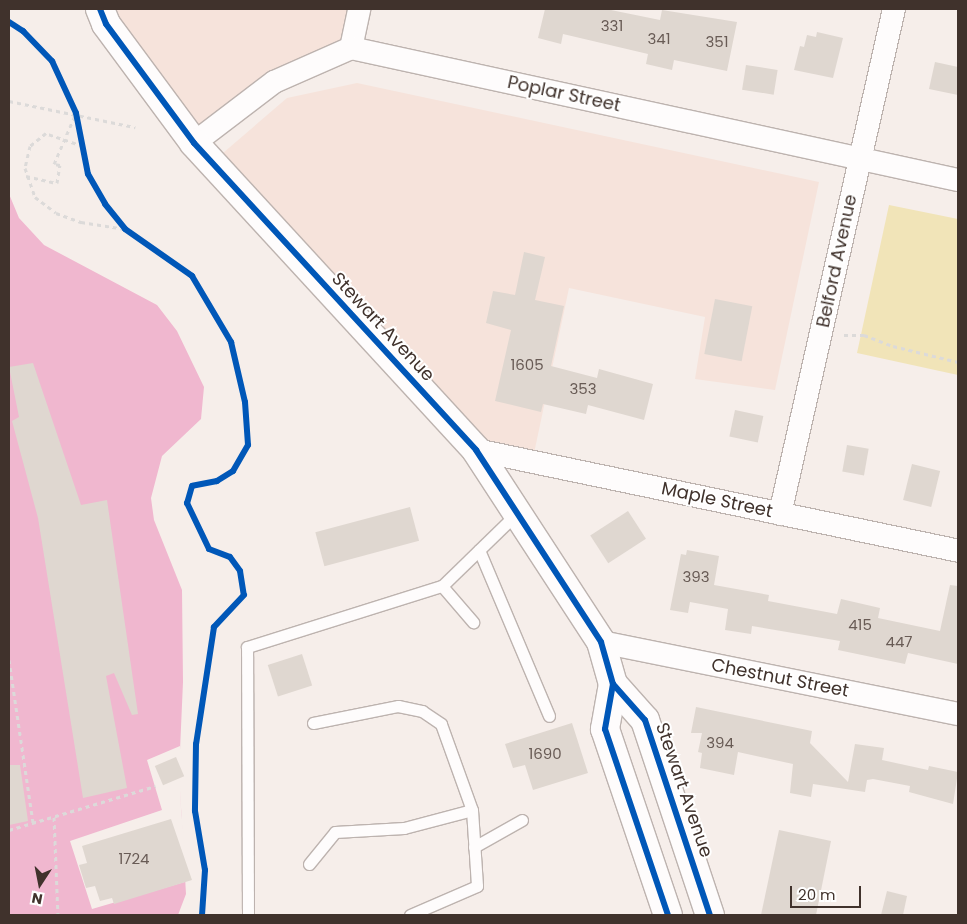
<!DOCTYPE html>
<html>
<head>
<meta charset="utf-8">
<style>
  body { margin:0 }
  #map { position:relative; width:967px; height:924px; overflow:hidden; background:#f6eeea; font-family:Poppins,sans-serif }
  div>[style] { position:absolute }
  .built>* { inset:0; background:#f6e3db }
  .green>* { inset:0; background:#f1e4b8 }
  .water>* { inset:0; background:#f0b7cf }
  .pier>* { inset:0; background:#f6eeea }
  .building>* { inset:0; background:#dfd7d0; transform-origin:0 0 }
  .path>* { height:3px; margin-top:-1.5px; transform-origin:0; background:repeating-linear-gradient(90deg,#dcdad9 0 4px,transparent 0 8px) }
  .roads { filter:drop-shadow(1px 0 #bdb3af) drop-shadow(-1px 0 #bdb3af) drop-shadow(0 1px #bdb3af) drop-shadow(0 -1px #bdb3af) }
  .lane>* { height:11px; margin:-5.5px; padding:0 5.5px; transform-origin:5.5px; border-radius:5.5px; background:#fefcfc }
  .street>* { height:22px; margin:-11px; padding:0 11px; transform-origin:11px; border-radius:11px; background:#fefcfc }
  .highway>* { height:28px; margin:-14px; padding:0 14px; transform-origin:14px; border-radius:14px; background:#fefcfc }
  .cycleway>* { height:6px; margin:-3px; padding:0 3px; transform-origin:3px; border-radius:3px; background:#0057b8 }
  span { translate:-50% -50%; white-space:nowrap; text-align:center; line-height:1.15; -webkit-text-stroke:4px #fff; paint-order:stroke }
  .number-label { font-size:15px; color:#685b55 }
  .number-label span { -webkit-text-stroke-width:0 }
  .street-label { font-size:18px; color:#40322c }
  .frame { position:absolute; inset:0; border:10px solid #40322c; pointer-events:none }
  .north { position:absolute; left:15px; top:859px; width:50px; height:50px; -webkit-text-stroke:4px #fff; paint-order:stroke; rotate:191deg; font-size:14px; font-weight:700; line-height:20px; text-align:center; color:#40322c }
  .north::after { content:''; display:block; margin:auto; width:18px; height:22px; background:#40322c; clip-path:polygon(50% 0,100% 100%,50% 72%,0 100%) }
  .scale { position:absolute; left:790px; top:886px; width:71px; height:22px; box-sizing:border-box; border:2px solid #40322c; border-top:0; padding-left:6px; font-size:15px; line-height:18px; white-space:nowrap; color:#40322c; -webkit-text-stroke:4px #fff; paint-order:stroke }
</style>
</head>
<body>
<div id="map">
  <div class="built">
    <div style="clip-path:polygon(107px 9px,355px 9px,346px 45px,193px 136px)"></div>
    <div style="clip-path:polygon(357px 83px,819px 182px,775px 390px,695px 379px,705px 317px,569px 288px,533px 458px,479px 447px,223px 153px,287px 98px)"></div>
  </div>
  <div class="green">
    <div style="clip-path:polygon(889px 205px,958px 219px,958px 375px,857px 353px)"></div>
  </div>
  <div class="water">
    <div style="clip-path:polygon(9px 194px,19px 218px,44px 245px,157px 305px,177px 331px,204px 387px,201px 419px,162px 456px,151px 498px,154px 520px,182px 590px,183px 682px,179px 773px,186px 894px,178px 915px,9px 915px)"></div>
  </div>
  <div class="pier">
    <div style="clip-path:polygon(180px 746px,181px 809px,188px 881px,92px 909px,70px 841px,162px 810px,147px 760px)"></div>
  </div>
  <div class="building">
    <div style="clip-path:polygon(545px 9px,606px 9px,660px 20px,662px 10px,737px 22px,727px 71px,674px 60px,672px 70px,646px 64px,648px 54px,563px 34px,561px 44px,538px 38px)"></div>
    <div style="clip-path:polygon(817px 32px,843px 38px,833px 78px,794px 70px,800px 46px,804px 47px,807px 35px,816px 37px)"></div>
    <div style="clip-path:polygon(935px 62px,958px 67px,958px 95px,929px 89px)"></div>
    <div style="left:746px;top:65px;width:32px;height:25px;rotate:9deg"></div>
    <div style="clip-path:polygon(524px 252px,545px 257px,535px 300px,564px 306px,551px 366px,597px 378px,599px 369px,653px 384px,644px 420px,588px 405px,586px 414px,543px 404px,541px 412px,495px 401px,511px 330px,486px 323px,493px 291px,515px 295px)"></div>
    <div style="left:715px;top:299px;width:38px;height:56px;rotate:11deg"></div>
    <div style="clip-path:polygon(33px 363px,81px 505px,107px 500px,138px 714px,132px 715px,114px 673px,106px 676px,127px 788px,83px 798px,38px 518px,12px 421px,19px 417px,9px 367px)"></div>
    <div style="left:735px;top:410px;width:29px;height:27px;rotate:12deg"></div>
    <div style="left:847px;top:445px;width:22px;height:27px;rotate:10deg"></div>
    <div style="left:912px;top:464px;width:29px;height:37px;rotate:14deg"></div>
    <div style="left:410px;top:507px;width:35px;height:98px;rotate:75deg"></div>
    <div style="left:628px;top:511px;width:33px;height:45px;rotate:57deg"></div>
    <div style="clip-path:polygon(687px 550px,719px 556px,714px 585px,769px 595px,768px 601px,837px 614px,841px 599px,880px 608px,878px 618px,940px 631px,950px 585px,958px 586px,958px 664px,908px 653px,905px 664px,838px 650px,840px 641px,752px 626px,751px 634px,725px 630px,728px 609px,690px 602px,688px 613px,670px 610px,681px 554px,686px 555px)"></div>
    <div style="left:302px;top:654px;width:33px;height:36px;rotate:72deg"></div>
    <div style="clip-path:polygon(696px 707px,812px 731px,810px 743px,848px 782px,855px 744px,884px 748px,882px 760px,928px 770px,929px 766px,958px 772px,953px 804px,909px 792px,910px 786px,873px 779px,867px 780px,865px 792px,813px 784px,811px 797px,790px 793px,793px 764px,738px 752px,734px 775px,700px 768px,702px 753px,698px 752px,702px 733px,691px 733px)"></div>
    <div style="clip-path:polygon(572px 723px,588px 773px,533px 790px,525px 765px,513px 768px,505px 744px)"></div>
    <div style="left:176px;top:757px;width:21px;height:23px;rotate:67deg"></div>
    <div style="clip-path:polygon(9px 765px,20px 765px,28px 821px,9px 825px)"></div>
    <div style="clip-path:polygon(171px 819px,192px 880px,114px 904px,112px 898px,100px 901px,95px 886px,86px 888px,79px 865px,87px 863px,82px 846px)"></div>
    <div style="clip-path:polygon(779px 830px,831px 841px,816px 915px,761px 915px)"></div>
    <div style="clip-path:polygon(887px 891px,907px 896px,903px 915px,881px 915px)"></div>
  </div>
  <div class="path">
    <div style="left:9px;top:101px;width:129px;rotate:11.7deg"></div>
    <div style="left:83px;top:146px;width:39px;rotate:-161deg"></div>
    <div style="left:46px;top:133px;width:21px;rotate:141deg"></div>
    <div style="left:30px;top:146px;width:23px;rotate:103deg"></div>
    <div style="left:25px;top:168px;width:31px;rotate:71deg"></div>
    <div style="left:35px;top:197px;width:26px;rotate:37deg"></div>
    <div style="left:56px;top:213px;width:27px;rotate:20deg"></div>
    <div style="left:81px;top:222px;width:45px;rotate:9deg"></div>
    <div style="left:26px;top:176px;width:32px;rotate:13deg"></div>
    <div style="left:57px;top:183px;width:18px;rotate:-81deg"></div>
    <div style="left:60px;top:165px;width:6px;rotate:-171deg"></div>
    <div style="left:54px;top:164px;width:56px;rotate:-66.7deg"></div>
    <div style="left:844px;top:335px;width:20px"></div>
    <div style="left:864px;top:335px;width:31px;rotate:21deg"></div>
    <div style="left:893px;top:346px;width:67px;rotate:13.8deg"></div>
    <div style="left:9px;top:660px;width:165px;rotate:81.6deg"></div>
    <div style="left:54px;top:817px;width:98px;rotate:87.7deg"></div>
    <div style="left:9px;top:830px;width:153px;rotate:-16.7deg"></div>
  </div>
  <div class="roads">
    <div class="lane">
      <div style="left:479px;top:550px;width:180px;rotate:67.1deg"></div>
      <div style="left:442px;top:586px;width:48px;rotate:49.3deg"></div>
      <div style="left:313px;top:723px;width:87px;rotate:-11.3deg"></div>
      <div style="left:398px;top:706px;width:25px;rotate:12deg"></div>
      <div style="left:422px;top:711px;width:23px;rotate:34deg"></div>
      <div style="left:441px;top:724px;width:91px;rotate:70.2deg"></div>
      <div style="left:474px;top:847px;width:55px;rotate:-29.4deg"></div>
      <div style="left:309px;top:864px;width:41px;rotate:-50.9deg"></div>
      <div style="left:335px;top:832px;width:69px;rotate:-3.3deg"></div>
      <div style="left:404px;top:828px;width:70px;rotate:-14.8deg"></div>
      <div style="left:472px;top:810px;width:76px;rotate:86.2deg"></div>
      <div style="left:477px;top:886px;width:73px;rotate:156.6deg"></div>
      <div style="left:248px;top:915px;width:268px;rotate:-90.2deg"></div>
      <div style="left:247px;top:647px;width:204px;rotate:-17.4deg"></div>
      <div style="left:442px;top:586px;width:105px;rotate:-44.2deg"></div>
    </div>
    <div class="street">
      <div style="left:351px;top:48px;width:40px;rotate:-78deg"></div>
      <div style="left:194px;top:143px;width:101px;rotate:-37.3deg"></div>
      <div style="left:274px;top:82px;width:84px;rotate:-23.8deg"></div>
      <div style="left:351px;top:48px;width:621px;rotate:12.27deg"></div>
      <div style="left:476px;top:450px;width:492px;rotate:11.8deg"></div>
      <div style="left:780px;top:514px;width:518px;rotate:-77.28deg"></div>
      <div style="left:601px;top:642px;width:364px;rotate:11.4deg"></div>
    </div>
    <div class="highway">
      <div style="left:100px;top:9px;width:16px;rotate:68deg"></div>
      <div style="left:106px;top:24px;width:148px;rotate:53.5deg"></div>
      <div style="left:194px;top:143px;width:417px;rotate:47.4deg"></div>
      <div style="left:476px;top:450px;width:229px;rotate:56.9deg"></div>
      <div style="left:601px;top:642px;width:44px;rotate:74.1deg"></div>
      <div style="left:613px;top:684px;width:48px;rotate:48.4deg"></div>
      <div style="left:645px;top:720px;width:206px;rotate:71.6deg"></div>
      <div style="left:613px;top:684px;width:46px;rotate:100.1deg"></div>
      <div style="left:605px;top:729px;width:196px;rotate:71.3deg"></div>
    </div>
  </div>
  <div class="cycleway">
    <div style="left:100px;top:9px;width:16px;rotate:68deg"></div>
    <div style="left:106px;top:24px;width:148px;rotate:53.5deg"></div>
    <div style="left:194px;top:143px;width:417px;rotate:47.4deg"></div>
    <div style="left:476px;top:450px;width:229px;rotate:56.9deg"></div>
    <div style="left:601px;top:642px;width:44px;rotate:74.1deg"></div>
    <div style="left:613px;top:684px;width:48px;rotate:48.4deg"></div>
    <div style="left:645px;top:720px;width:206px;rotate:71.6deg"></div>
    <div style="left:9px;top:22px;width:17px;rotate:33deg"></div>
    <div style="left:23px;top:31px;width:42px;rotate:46deg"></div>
    <div style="left:52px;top:61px;width:57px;rotate:65.2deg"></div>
    <div style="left:76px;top:113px;width:62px;rotate:78.9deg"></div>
    <div style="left:88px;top:174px;width:34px;rotate:60deg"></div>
    <div style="left:105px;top:204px;width:32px;rotate:51deg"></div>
    <div style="left:125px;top:229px;width:82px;rotate:35deg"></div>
    <div style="left:192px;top:276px;width:77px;rotate:59.4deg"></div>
    <div style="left:231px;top:342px;width:62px;rotate:76.9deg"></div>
    <div style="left:245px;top:402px;width:43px;rotate:86deg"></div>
    <div style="left:248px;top:445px;width:30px;rotate:120deg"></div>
    <div style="left:233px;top:471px;width:19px;rotate:148deg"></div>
    <div style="left:217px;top:481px;width:25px;rotate:169deg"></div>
    <div style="left:192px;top:486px;width:18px;rotate:106deg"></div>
    <div style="left:187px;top:503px;width:51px;rotate:64.4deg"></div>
    <div style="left:209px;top:549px;width:22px;rotate:21deg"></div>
    <div style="left:230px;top:557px;width:17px;rotate:54deg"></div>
    <div style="left:240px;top:571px;width:24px;rotate:81deg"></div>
    <div style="left:244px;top:595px;width:44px;rotate:133.2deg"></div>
    <div style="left:214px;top:627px;width:118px;rotate:98.7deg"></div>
    <div style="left:196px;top:744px;width:67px;rotate:90.9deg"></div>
    <div style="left:195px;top:811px;width:60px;rotate:80.4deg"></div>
    <div style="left:205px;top:870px;width:45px;rotate:93.8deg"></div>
    <div style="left:613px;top:684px;width:46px;rotate:100.1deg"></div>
    <div style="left:605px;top:729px;width:196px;rotate:71.3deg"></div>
  </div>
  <div class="number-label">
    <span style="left:612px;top:26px">331</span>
    <span style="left:659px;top:39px">341</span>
    <span style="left:717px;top:42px">351</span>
    <span style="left:527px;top:365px">1605</span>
    <span style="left:583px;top:389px">353</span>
    <span style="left:696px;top:577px">393</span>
    <span style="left:860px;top:625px">415</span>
    <span style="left:899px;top:642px">447</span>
    <span style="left:720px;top:743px">394</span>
    <span style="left:545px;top:754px">1690</span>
    <span style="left:134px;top:859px">1724</span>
  </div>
  <div class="street-label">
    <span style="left:564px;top:94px;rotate:12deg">Poplar Street</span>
    <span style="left:837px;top:261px;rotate:-78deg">Belford Avenue</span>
    <span style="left:383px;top:327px;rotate:47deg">Stewart Avenue</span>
    <span style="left:717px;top:500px;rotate:12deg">Maple Street</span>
    <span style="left:780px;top:678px;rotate:11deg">Chestnut Street</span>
    <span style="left:684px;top:790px;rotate:71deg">Stewart Avenue</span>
  </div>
  <div class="frame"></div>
  <div class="north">N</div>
  <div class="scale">20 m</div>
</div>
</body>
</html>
